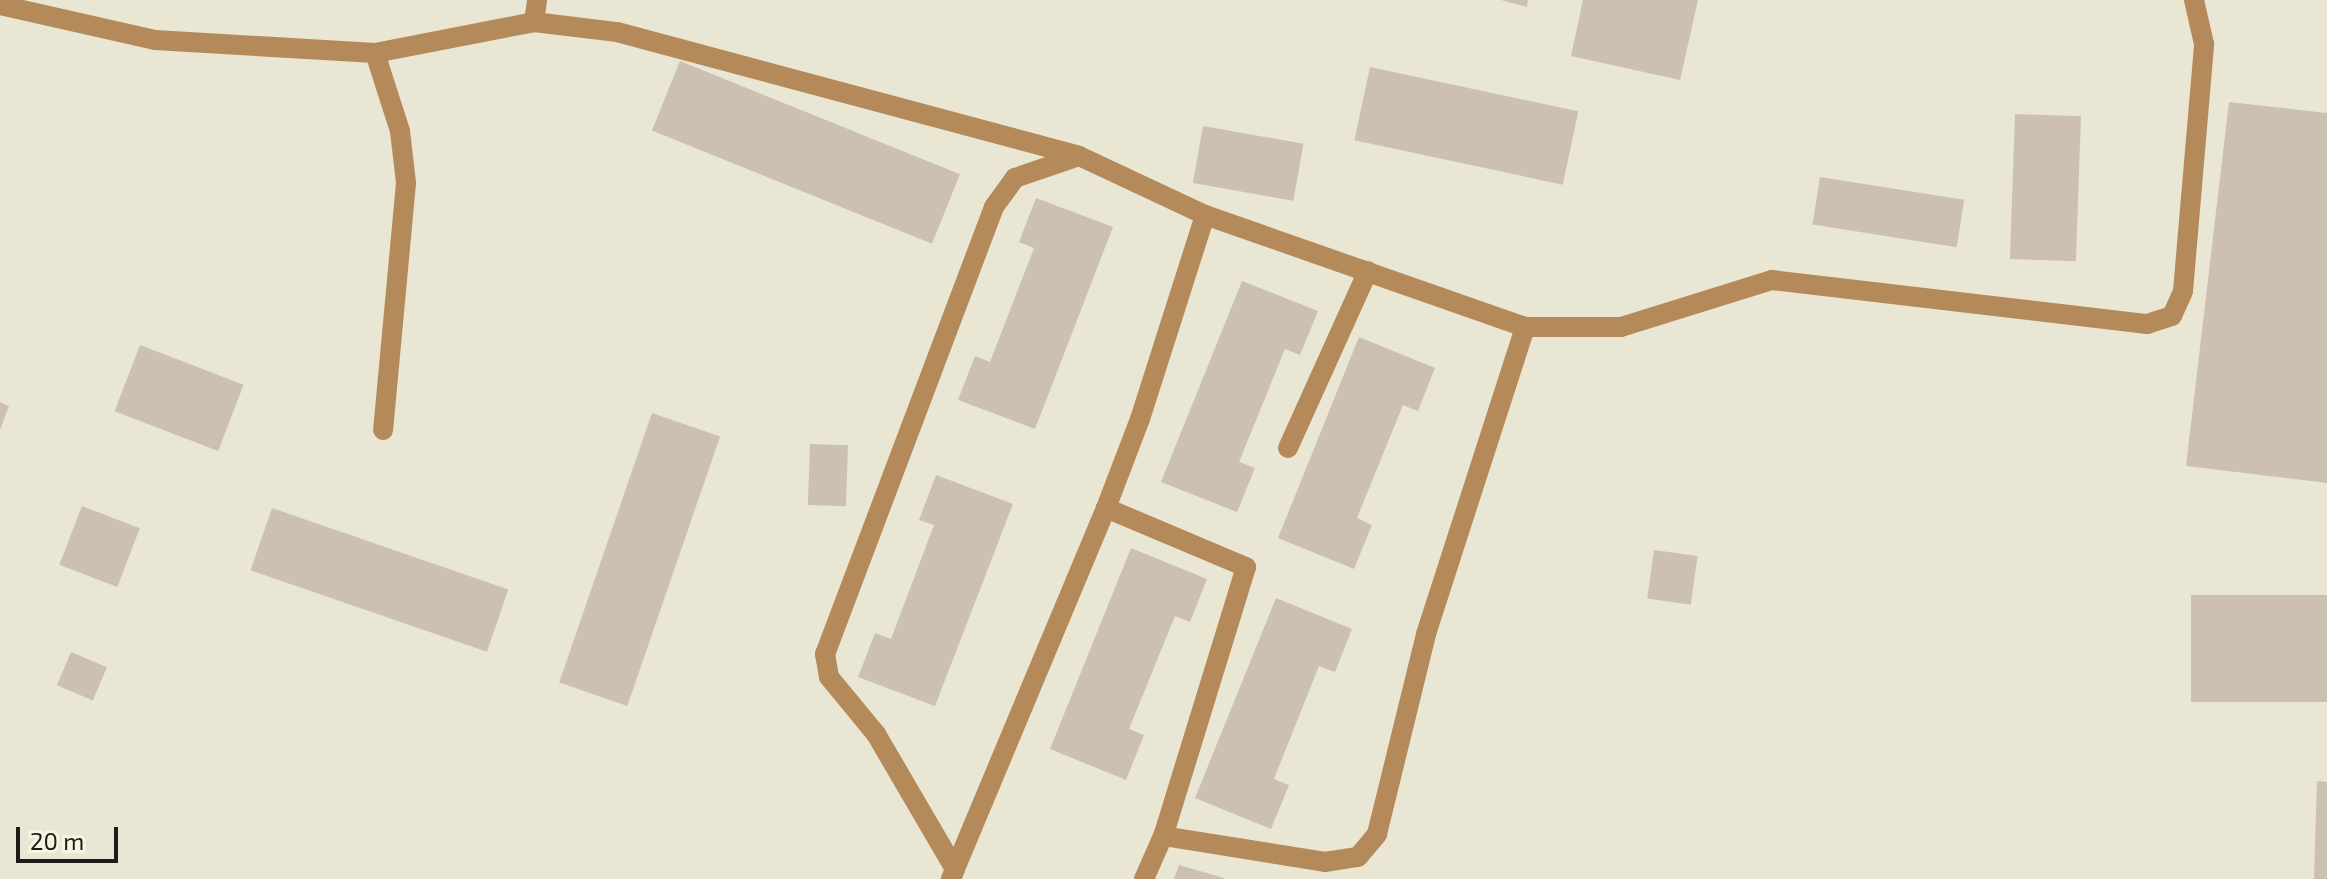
<!DOCTYPE html>
<html>
<head>
<meta charset="utf-8">
<style>
  body { margin:0 }
  #map { position:relative; width:2327px; height:879px; overflow:hidden; background:#eae6d4; font-family:"Exo 2",sans-serif }
  div>[style] { position:absolute }
  .building>* { inset:0; background:#cbc0b1; transform-origin:0 0 }
  .minor>* { height:20px; margin:-10px; padding:0 10px; transform-origin:10px; border-radius:10px; background:#b48a5b }
  span { translate:-50% -50%; white-space:nowrap; text-align:center; line-height:1.15; -webkit-text-stroke:7px #f8f4e1; paint-order:stroke }
  .scale { position:absolute; left:16px; top:827px; width:102px; height:36px; box-sizing:border-box; border:4px solid #1e1c16; border-top:0; padding-left:10px; font-size:24px; line-height:28px; white-space:nowrap; color:#1e1c16; -webkit-text-stroke:6px #f8f4e1; paint-order:stroke }
</style>
</head>
<body>
<div id="map">
  <div class="building">
    <div style="clip-path:polygon(1501px 0,1528px 0,1527px 7px)"></div>
    <div style="clip-path:polygon(1583px 0,1698px 0,1680px 80px,1571px 56px)"></div>
    <div style="left:680px;top:61px;width:302px;height:75px;rotate:22deg"></div>
    <div style="left:1370px;top:67px;width:213px;height:75px;rotate:12deg"></div>
    <div style="clip-path:polygon(2229px 102px,2327px 113px,2327px 483px,2186px 466px)"></div>
    <div style="left:2015px;top:114px;width:66px;height:145px;rotate:2deg"></div>
    <div style="left:1203px;top:126px;width:102px;height:58px;rotate:10deg"></div>
    <div style="left:1820px;top:177px;width:146px;height:48px;rotate:9deg"></div>
    <div style="clip-path:polygon(1036px 198px,1113px 227px,1035px 429px,958px 400px,975px 356px,990px 362px,1034px 248px,1019px 242px)"></div>
    <div style="clip-path:polygon(1242px 281px,1318px 311px,1300px 355px,1285px 349px,1239px 462px,1255px 468px,1237px 512px,1161px 482px)"></div>
    <div style="clip-path:polygon(1359px 337px,1435px 368px,1418px 411px,1403px 405px,1357px 518px,1372px 525px,1354px 569px,1278px 538px)"></div>
    <div style="left:140px;top:345px;width:111px;height:71px;rotate:21deg"></div>
    <div style="clip-path:polygon(0 402px,9px 406px,0 430px)"></div>
    <div style="left:652px;top:413px;width:72px;height:285px;rotate:19deg"></div>
    <div style="left:810px;top:444px;width:38px;height:61px;rotate:2deg"></div>
    <div style="clip-path:polygon(936px 475px,1013px 504px,935px 706px,858px 677px,875px 633px,891px 639px,934px 525px,919px 520px)"></div>
    <div style="left:82px;top:506px;width:62px;height:63px;rotate:21deg"></div>
    <div style="left:272px;top:508px;width:250px;height:66px;rotate:19deg"></div>
    <div style="clip-path:polygon(1131px 548px,1207px 579px,1190px 622px,1175px 616px,1129px 729px,1144px 735px,1126px 780px,1050px 749px)"></div>
    <div style="left:1654px;top:550px;width:44px;height:49px;rotate:8deg"></div>
    <div style="left:2191px;top:595px;width:136px;height:107px"></div>
    <div style="clip-path:polygon(1276px 598px,1352px 629px,1335px 672px,1319px 666px,1274px 779px,1289px 785px,1271px 829px,1195px 798px)"></div>
    <div style="left:71px;top:652px;width:39px;height:36px;rotate:23deg"></div>
    <div style="clip-path:polygon(2317px 781px,2327px 782px,2327px 879px,2314px 879px)"></div>
    <div style="clip-path:polygon(1179px 865px,1224px 878px,1224px 879px,1174px 879px)"></div>
  </div>
  <div class="minor">
    <div style="left:0;top:5px;width:159px;rotate:12.7deg"></div>
    <div style="left:155px;top:40px;width:220px;rotate:3.4deg"></div>
    <div style="left:375px;top:53px;width:162px;rotate:-11deg"></div>
    <div style="left:534px;top:22px;width:84px;rotate:6.9deg"></div>
    <div style="left:617px;top:32px;width:478px;rotate:15deg"></div>
    <div style="left:534px;top:22px;width:22px;rotate:-82deg"></div>
    <div style="left:375px;top:53px;width:82px;rotate:72.2deg"></div>
    <div style="left:400px;top:131px;width:52px;rotate:83.4deg"></div>
    <div style="left:406px;top:183px;width:248px;rotate:95.3deg"></div>
    <div style="left:1205px;top:215px;width:339px;rotate:19.3deg"></div>
    <div style="left:1525px;top:327px;width:96px"></div>
    <div style="left:1621px;top:327px;width:158px;rotate:-17.3deg"></div>
    <div style="left:1772px;top:280px;width:378px;rotate:6.7deg"></div>
    <div style="left:2147px;top:324px;width:26px;rotate:-18deg"></div>
    <div style="left:2172px;top:316px;width:27px;rotate:-66deg"></div>
    <div style="left:2183px;top:291px;width:248px;rotate:-85.1deg"></div>
    <div style="left:2204px;top:44px;width:45px;rotate:-102.8deg"></div>
    <div style="left:1288px;top:448px;width:194px;rotate:-65.7deg"></div>
    <div style="left:1106px;top:508px;width:152px;rotate:22.9deg"></div>
    <div style="left:1246px;top:567px;width:282px;rotate:107.1deg"></div>
    <div style="left:951px;top:879px;width:11px;rotate:-68deg"></div>
    <div style="left:955px;top:869px;width:391px;rotate:-67.3deg"></div>
    <div style="left:1106px;top:508px;width:95px;rotate:-69.1deg"></div>
    <div style="left:1140px;top:419px;width:214px;rotate:-72.3deg"></div>
    <div style="left:1205px;top:215px;width:139px;rotate:-154.9deg"></div>
    <div style="left:1079px;top:156px;width:68px;rotate:161deg"></div>
    <div style="left:1015px;top:178px;width:36px;rotate:126deg"></div>
    <div style="left:994px;top:207px;width:478px;rotate:110.7deg"></div>
    <div style="left:825px;top:654px;width:23px;rotate:80deg"></div>
    <div style="left:829px;top:677px;width:74px;rotate:50.5deg"></div>
    <div style="left:876px;top:734px;width:156px;rotate:59.7deg"></div>
    <div style="left:1144px;top:879px;width:47px;rotate:-66.2deg"></div>
    <div style="left:1163px;top:836px;width:164px;rotate:9.1deg"></div>
    <div style="left:1325px;top:862px;width:33px;rotate:-9deg"></div>
    <div style="left:1358px;top:857px;width:30px;rotate:-50deg"></div>
    <div style="left:1377px;top:834px;width:206px;rotate:-76.2deg"></div>
    <div style="left:1426px;top:634px;width:323px;rotate:-72.1deg"></div>
  </div>
  <div class="scale">20 m</div>
</div>
</body>
</html>
